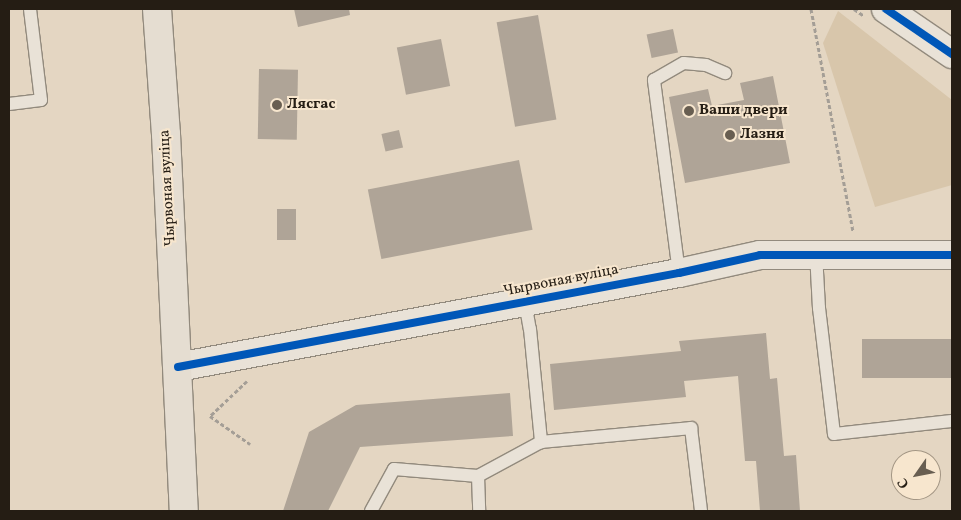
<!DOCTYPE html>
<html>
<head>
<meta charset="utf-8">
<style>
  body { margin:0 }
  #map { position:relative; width:961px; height:520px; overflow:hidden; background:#e4d6c2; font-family:Vollkorn,serif }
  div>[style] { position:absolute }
  .green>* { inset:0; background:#d8c6ab }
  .building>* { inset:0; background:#afa497; transform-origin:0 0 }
  .path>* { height:3px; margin-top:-1.5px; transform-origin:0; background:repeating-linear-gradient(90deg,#a49e96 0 4px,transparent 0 6.5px) }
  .roads { filter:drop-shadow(1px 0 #928a7d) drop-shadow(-1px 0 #928a7d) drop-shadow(0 1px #928a7d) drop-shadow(0 -1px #928a7d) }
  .lane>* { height:12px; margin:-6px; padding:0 6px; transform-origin:6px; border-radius:6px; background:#e9e2d7 }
  .secondary>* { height:28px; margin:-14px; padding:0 14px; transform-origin:14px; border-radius:14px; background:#e9e2d7 }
  .primary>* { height:28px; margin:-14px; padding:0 14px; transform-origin:14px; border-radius:14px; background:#e5ddd1 }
  .cycleway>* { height:8px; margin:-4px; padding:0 4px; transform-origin:4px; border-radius:4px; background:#0057b8 }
  .dots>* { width:14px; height:14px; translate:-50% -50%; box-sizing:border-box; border:2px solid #f7e6ce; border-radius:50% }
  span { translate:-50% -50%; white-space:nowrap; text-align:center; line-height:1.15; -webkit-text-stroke:4px #f7e6ce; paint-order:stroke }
  .poi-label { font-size:15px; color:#251d14; font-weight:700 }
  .left { translate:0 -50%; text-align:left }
  .street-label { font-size:15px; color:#251d14 }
  .frame { position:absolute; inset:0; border:10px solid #251d14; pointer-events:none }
  .north { position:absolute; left:891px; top:450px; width:50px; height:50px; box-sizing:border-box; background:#f7e6ce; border:1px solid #a39684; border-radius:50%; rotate:237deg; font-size:14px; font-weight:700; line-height:20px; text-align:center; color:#251d14 }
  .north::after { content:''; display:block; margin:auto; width:18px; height:22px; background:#685e51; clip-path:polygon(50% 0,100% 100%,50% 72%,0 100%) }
</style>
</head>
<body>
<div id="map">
  <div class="green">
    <div style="clip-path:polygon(838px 11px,952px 100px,952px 185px,875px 207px,823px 43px)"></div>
  </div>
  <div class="building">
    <div style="clip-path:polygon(294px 9px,349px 9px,350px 15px,298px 27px)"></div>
    <div style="left:538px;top:15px;width:106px;height:42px;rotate:80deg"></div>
    <div style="left:673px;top:29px;width:24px;height:27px;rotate:78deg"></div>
    <div style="left:441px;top:39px;width:48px;height:45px;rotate:79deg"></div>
    <div style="left:259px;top:69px;width:39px;height:70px;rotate:1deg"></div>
    <div style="clip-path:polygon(773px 76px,790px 163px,685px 183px,669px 97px,708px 89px,712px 106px,744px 100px,740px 83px)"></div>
    <div style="left:399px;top:130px;width:18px;height:18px;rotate:77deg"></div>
    <div style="left:519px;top:160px;width:71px;height:154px;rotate:79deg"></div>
    <div style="left:277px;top:209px;width:19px;height:31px"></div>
    <div style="clip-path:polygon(766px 333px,770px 379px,777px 378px,784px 456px,796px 455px,800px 511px,760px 511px,756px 461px,745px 461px,738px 376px,684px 381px,686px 397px,554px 410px,550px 364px,681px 351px,679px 341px)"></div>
    <div style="left:952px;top:339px;width:39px;height:90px;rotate:90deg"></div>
    <div style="clip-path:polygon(510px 393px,513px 436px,360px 447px,328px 511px,283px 511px,309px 432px,356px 405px)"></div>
  </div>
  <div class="path">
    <div style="left:811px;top:9px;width:227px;rotate:79.3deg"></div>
    <div style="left:854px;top:9px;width:11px;rotate:34deg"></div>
    <div style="left:247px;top:381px;width:51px;rotate:136.6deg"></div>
    <div style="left:210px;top:416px;width:49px;rotate:35deg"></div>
  </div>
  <div class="roads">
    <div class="lane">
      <div style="left:9px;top:104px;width:32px;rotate:-7deg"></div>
      <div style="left:41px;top:100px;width:92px;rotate:-96.9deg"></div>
      <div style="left:816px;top:253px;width:55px;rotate:86.9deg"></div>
      <div style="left:819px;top:308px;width:127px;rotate:83.2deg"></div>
      <div style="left:834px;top:434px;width:119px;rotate:-6.3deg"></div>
      <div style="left:679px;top:273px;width:195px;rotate:-97.4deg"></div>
      <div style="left:654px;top:80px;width:34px;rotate:-30deg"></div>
      <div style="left:684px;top:63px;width:22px;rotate:5deg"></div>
      <div style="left:706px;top:65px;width:21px;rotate:23deg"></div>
      <div style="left:525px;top:302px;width:27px;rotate:80deg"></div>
      <div style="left:530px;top:329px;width:114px;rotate:84.4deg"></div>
      <div style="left:541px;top:442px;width:151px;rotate:-5.3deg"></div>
      <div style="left:691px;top:428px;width:84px;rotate:83.1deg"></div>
      <div style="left:478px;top:476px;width:35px;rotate:88deg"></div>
      <div style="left:371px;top:511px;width:48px;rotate:-61.3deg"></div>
      <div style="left:394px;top:469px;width:84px;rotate:4.8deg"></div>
      <div style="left:478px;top:476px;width:72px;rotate:-28.4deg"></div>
    </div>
    <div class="secondary">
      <div style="left:886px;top:9px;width:80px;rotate:34.3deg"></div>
      <div style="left:178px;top:367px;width:510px;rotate:-10.63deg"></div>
      <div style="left:679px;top:273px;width:83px;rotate:-12.5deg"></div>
      <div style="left:760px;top:255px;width:192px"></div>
    </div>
    <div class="primary">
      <div style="left:157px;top:9px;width:125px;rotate:85.9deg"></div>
      <div style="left:166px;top:134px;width:377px;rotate:87.3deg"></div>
    </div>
  </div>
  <div class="cycleway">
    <div style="left:886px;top:9px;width:80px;rotate:34.3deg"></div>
    <div style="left:178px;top:367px;width:510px;rotate:-10.63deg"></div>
    <div style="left:679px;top:273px;width:83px;rotate:-12.5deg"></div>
    <div style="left:760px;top:255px;width:192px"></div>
  </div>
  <div class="dots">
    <div style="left:277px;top:105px;background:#685e51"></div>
    <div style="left:689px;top:111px;background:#685e51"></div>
    <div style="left:730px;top:135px;background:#685e51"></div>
  </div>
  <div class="poi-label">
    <span class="left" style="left:287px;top:105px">Лясгас</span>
    <span class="left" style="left:699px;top:111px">Ваши двери</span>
    <span class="left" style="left:740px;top:135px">Лазня</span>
  </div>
  <div class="street-label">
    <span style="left:168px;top:188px;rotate:-93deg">Чырвоная вуліца</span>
    <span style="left:561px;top:281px;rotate:-11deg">Чырвоная вуліца</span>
  </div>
  <div class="frame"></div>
  <div class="north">С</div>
</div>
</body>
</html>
